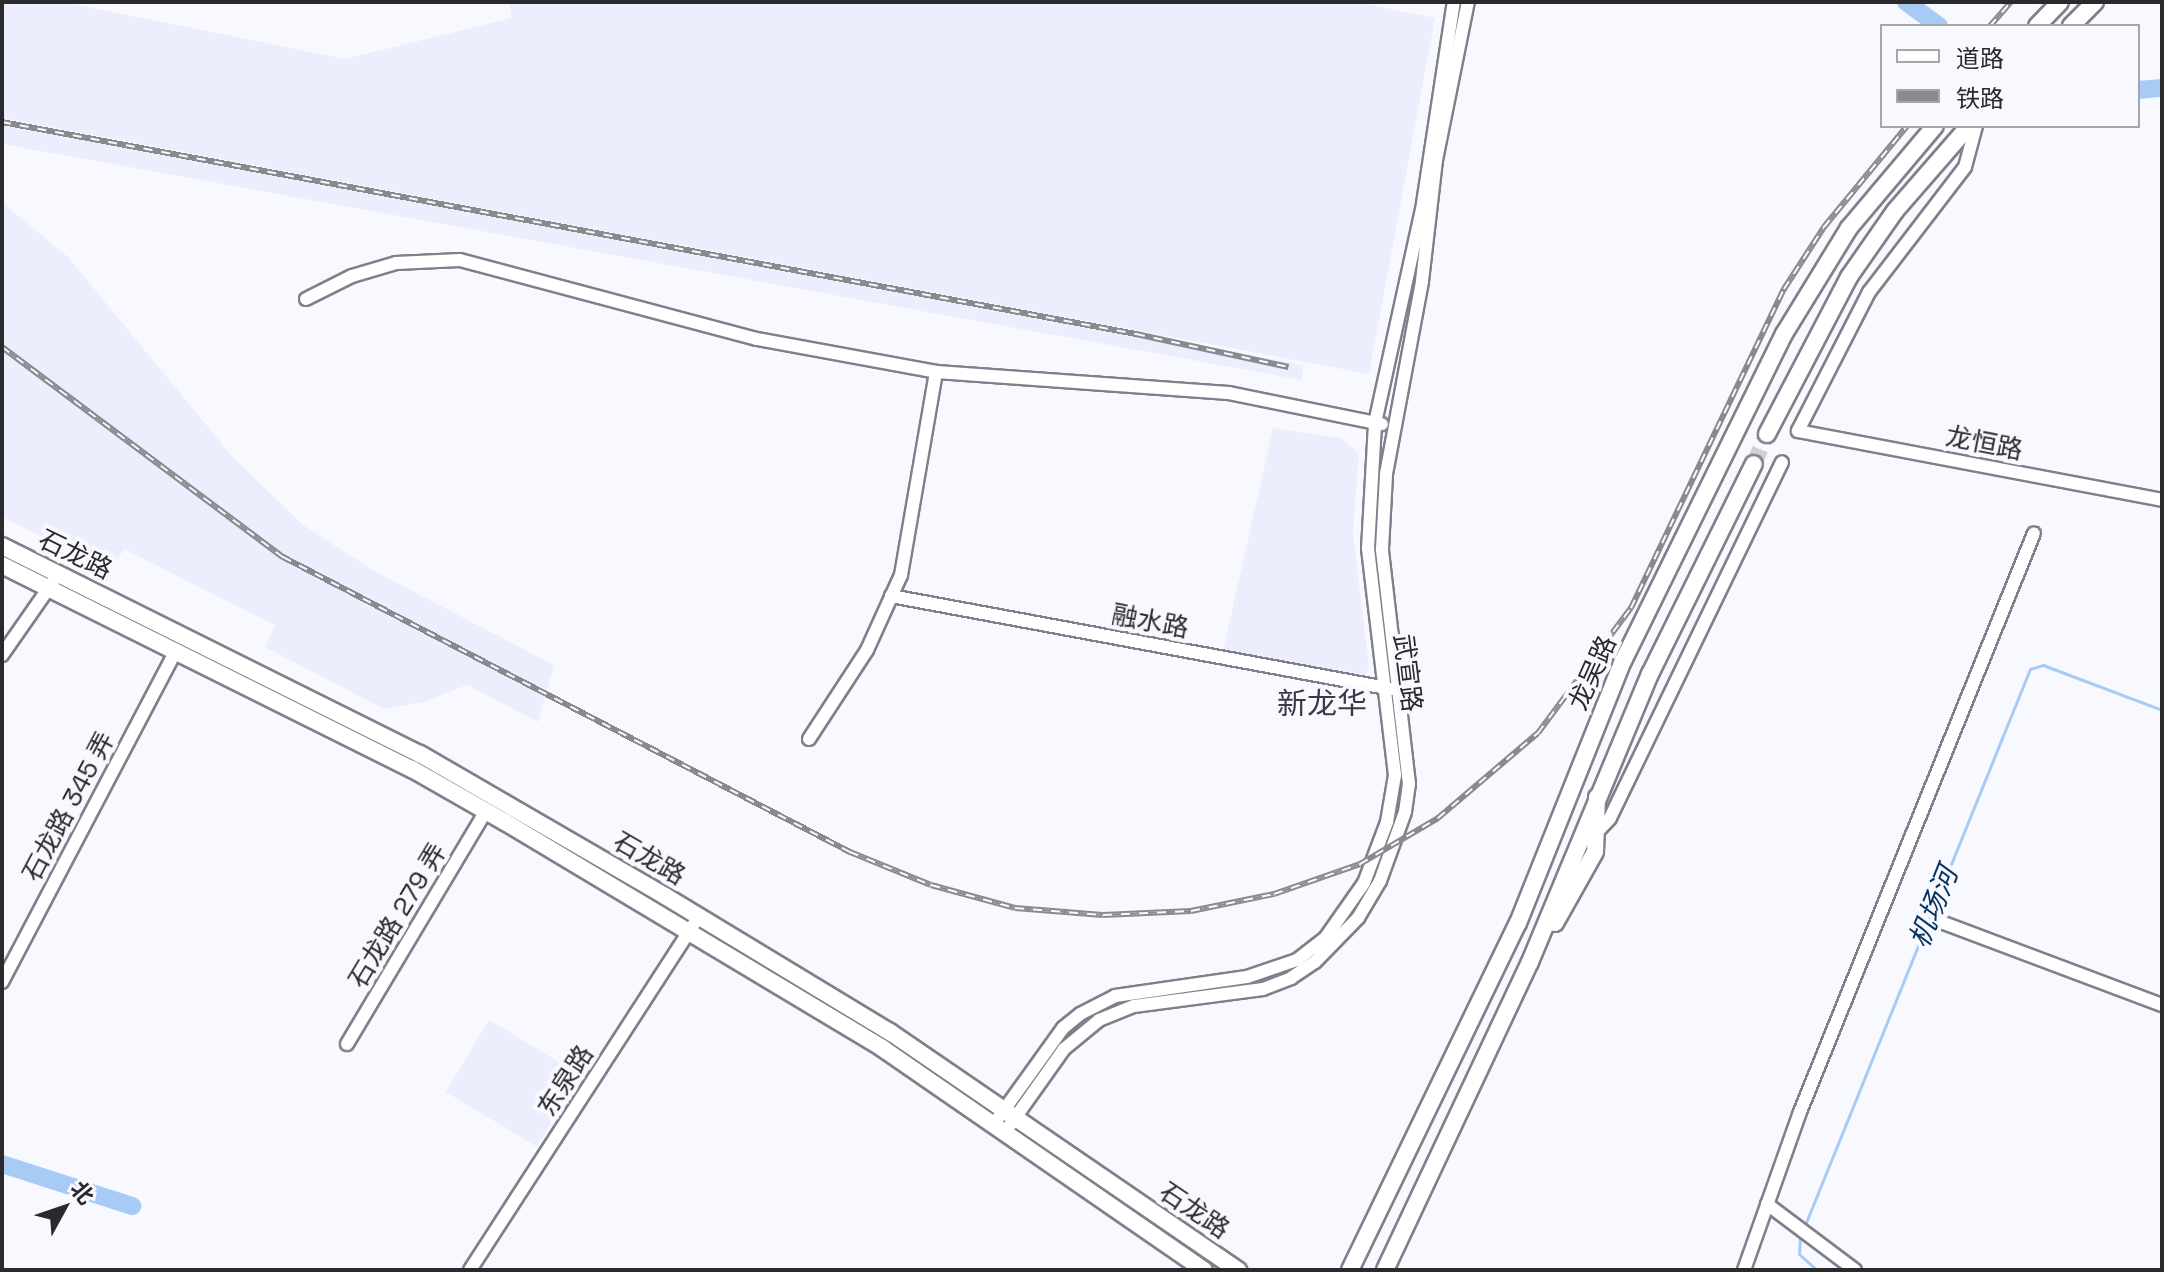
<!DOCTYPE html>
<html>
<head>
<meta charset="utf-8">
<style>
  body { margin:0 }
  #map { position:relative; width:2164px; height:1272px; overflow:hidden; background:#f8f9fe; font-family:"Space Grotesk","Noto Sans SC",sans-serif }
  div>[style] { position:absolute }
  .built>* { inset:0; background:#eceefd; transform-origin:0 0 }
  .stream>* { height:3px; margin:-1.5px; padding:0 1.5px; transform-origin:1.5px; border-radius:1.5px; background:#a8cbf6 }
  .river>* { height:18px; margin:-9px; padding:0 9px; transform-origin:9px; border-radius:9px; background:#a8cbf6 }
  .major-tunnel>* { height:16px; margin-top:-8px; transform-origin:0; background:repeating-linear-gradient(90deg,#cfcfd4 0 16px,transparent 0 24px) }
  .roads { filter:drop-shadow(2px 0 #7f808b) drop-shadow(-2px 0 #7f808b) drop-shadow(0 2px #7f808b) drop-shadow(0 -2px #7f808b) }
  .minor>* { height:12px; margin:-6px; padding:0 6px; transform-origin:6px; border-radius:6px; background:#fff }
  .major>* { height:16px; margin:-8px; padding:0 8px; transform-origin:8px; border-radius:8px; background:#fff }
  .rail>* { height:6px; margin-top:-3px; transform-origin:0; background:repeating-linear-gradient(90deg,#f8f9fe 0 9px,#898a8f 0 18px); box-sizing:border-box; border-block:2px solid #898a8f }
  span { translate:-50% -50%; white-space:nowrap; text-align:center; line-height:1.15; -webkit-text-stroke:8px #f8f9fe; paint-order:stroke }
  .street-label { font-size:26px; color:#29292e }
  .water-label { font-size:28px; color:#063564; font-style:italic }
  .quarter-label { font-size:30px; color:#393a43 }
  .frame { position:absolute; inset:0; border:4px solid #29292e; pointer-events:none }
  .legend { position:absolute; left:1880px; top:24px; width:260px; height:104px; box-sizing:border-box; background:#f8f9fe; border:2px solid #a5a6ab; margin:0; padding:10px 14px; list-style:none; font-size:24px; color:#29292e }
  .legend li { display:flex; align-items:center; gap:16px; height:40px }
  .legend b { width:40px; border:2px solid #a5a6ab }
  .north { position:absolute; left:24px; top:1168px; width:80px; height:80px; -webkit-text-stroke:6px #f8f9fe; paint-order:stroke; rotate:50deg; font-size:22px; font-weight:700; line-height:32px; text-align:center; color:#29292e }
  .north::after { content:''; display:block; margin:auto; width:28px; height:36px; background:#29292e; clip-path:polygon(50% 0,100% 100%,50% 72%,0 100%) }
</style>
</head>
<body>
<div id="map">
  <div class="built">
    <div style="clip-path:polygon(2px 2px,63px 2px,345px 59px,512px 18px,509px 2px,1356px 2px,1435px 18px,1369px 374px,2px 118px)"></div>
    <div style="clip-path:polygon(2px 120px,1303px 365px,1302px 380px,2px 144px)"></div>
    <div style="clip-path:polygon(2px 203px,67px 256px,232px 456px,303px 525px,374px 571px,554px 665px,538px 722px,467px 685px,424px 702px,384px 709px,265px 647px,275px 625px,124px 549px,110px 571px,2px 517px)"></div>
    <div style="clip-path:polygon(1273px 428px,1341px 438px,1359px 453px,1353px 534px,1369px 666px,1366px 675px,1223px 651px)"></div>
    <div style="left:489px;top:1020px;width:106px;height:84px;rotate:31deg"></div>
  </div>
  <div class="stream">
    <div style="left:1805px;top:1225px;width:600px;rotate:-67.97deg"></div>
    <div style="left:2030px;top:669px;width:14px;rotate:-17deg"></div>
    <div style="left:2043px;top:665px;width:127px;rotate:20.7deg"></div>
    <div style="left:1800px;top:1236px;width:18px;rotate:93deg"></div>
    <div style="left:1799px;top:1254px;width:24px;rotate:42deg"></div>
  </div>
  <div class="river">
    <div style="left:1906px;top:2px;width:41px;rotate:36deg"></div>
    <div style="left:2138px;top:90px;width:24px;rotate:-5deg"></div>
    <div style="left:2px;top:1164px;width:137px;rotate:17.9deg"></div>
  </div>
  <div class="major-tunnel">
    <div style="left:1754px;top:464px;width:33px;rotate:-67deg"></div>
  </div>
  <div class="roads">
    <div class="minor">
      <div style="left:1976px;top:126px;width:42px;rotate:105deg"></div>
      <div style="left:1965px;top:167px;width:158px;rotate:127.5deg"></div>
      <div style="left:1869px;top:292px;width:156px;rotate:117.1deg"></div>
      <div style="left:1798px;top:431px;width:370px;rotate:10.7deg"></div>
      <div style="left:306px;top:299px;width:51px;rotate:-26.6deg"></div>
      <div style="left:352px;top:276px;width:46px;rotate:-16.5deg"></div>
      <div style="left:396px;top:263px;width:64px;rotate:-2.7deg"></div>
      <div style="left:460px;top:260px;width:307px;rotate:14.9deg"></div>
      <div style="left:757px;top:339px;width:182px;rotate:10.4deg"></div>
      <div style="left:936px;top:372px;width:294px;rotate:4.1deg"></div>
      <div style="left:1229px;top:393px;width:156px;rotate:11.5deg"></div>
      <div style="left:891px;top:596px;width:510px;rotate:10.52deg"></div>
      <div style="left:2px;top:655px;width:89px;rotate:-55.1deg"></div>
      <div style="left:809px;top:739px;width:106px;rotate:-56.9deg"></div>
      <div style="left:867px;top:650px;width:82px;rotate:-65.6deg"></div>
      <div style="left:901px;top:575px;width:206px;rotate:-80.2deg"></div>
      <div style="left:1599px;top:830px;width:16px;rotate:-47deg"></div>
      <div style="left:1610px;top:818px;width:395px;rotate:-64.2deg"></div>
      <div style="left:1941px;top:922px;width:236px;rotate:20.6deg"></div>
      <div style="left:2px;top:982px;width:372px;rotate:-62.3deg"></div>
      <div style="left:347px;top:1044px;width:271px;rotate:-59.2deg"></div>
      <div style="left:994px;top:1124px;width:118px;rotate:-54.3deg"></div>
      <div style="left:1063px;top:1028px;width:22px;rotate:-39deg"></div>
      <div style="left:1080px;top:1014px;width:39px;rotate:-27deg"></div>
      <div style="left:1115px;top:996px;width:133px;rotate:-8.2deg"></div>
      <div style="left:1247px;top:977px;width:53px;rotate:-18.8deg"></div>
      <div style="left:1297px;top:960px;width:37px;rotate:-38deg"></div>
      <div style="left:1326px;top:937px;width:66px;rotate:-54.9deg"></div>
      <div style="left:1364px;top:883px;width:65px;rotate:-69.3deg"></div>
      <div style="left:1387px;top:822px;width:48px;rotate:-80.3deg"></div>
      <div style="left:1395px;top:775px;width:228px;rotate:-96.8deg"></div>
      <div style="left:1368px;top:549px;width:126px;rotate:-86.8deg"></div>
      <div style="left:1375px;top:423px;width:218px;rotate:-77.6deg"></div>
      <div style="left:1422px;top:210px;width:210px;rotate:-81.3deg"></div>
      <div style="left:1005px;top:1132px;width:102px;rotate:-54.6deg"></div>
      <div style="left:1064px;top:1049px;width:45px;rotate:-39.6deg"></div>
      <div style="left:1099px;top:1020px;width:38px;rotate:-22deg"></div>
      <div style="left:1134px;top:1006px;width:130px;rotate:-7.5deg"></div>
      <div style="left:1263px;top:989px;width:30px;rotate:-21deg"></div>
      <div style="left:1291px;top:978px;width:29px;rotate:-34deg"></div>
      <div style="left:1315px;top:962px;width:62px;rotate:-45.7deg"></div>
      <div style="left:1358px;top:918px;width:43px;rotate:-59.3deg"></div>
      <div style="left:1380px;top:881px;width:73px;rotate:-70.1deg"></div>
      <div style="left:1405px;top:812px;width:28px;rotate:-82deg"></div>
      <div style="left:1409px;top:784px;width:237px;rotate:-96.6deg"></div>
      <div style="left:1382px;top:549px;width:75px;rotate:-86.9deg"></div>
      <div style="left:1386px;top:474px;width:196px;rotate:-79.4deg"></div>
      <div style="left:1422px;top:281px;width:122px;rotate:-83.4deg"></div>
      <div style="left:1436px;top:160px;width:161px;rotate:-78.6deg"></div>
      <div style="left:1767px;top:1204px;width:110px;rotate:36.9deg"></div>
      <div style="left:470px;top:1270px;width:422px;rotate:-57.1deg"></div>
      <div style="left:1744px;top:1270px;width:168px;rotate:-70.5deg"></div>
      <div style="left:1800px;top:1112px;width:624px;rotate:-67.99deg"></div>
    </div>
    <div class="major">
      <div style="left:2037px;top:26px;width:33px;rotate:-46deg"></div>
      <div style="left:2071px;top:26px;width:34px;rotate:-45deg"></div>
      <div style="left:1767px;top:434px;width:177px;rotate:-62.4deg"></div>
      <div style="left:1849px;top:277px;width:80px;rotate:-55.1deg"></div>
      <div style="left:1895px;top:211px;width:113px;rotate:-49deg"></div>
      <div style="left:2px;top:546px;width:467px;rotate:26.5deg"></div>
      <div style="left:420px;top:754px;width:283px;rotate:30.1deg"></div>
      <div style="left:665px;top:896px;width:263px;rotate:31.2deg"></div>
      <div style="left:890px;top:1032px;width:422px;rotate:34.4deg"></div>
      <div style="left:2px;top:565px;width:458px;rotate:26.5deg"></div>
      <div style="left:412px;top:769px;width:107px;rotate:29.7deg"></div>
      <div style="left:505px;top:822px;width:440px;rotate:30.9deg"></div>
      <div style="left:882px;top:1048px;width:391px;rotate:34.6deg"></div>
      <div style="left:1555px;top:923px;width:81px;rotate:-60.6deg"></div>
      <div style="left:1595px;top:852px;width:55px;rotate:-87.9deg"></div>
      <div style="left:1350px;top:1270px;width:386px;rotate:-64.2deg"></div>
      <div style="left:1518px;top:923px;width:282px;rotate:-68.2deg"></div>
      <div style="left:1623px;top:661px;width:364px;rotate:-63.8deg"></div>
      <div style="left:1784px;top:334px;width:124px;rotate:-58.5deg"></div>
      <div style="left:1849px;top:228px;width:133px;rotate:-49.9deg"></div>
      <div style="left:1385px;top:1270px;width:340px;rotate:-64.8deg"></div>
      <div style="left:1530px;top:962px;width:312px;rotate:-67.4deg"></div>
      <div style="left:1650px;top:674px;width:234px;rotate:-63.7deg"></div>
    </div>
  </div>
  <div class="rail">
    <div style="left:1990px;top:26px;width:32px;rotate:-49deg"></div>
    <div style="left:2px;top:122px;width:1154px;rotate:10.59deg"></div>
    <div style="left:1136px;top:334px;width:156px;rotate:12.2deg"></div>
    <div style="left:2px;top:347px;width:351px;rotate:36.8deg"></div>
    <div style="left:283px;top:557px;width:639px;rotate:27.49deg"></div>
    <div style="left:850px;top:852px;width:87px;rotate:22.2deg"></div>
    <div style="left:931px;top:885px;width:87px;rotate:15.3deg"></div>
    <div style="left:1015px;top:908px;width:88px;rotate:4.5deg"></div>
    <div style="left:1103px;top:915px;width:88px;rotate:-2.6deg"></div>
    <div style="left:1191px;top:911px;width:85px;rotate:-11.6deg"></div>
    <div style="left:1274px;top:894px;width:91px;rotate:-19.2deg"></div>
    <div style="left:1360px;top:864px;width:91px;rotate:-30.5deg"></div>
    <div style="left:1438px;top:818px;width:131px;rotate:-40.4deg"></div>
    <div style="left:1538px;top:733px;width:156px;rotate:-53.4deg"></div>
    <div style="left:1631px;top:608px;width:354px;rotate:-64.4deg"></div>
    <div style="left:1784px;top:289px;width:74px;rotate:-57.2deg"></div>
    <div style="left:1824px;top:227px;width:131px;rotate:-50.6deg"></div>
  </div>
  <div class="street-label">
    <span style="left:1984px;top:444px;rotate:11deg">龙恒路</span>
    <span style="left:75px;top:555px;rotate:26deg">石龙路</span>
    <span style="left:1150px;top:622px;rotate:11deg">融水路</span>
    <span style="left:1407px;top:673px;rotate:83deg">武宣路</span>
    <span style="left:1593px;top:673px;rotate:-66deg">龙吴路</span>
    <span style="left:69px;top:807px;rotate:-62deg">石龙路 345 弄</span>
    <span style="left:649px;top:859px;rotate:30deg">石龙路</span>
    <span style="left:398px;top:916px;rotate:-59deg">石龙路 279 弄</span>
    <span style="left:566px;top:1081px;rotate:-57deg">东泉路</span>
    <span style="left:1194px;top:1211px;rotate:34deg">石龙路</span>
  </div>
  <div class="water-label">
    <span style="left:1933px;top:907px;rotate:-68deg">机场河</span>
  </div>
  <div class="quarter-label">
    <span style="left:1322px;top:704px">新龙华</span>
  </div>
  <div class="frame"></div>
  <ul class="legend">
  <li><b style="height:10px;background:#fff"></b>道路</li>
  <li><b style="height:10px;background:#898a8f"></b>铁路</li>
  </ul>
  <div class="north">北</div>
</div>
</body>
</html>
